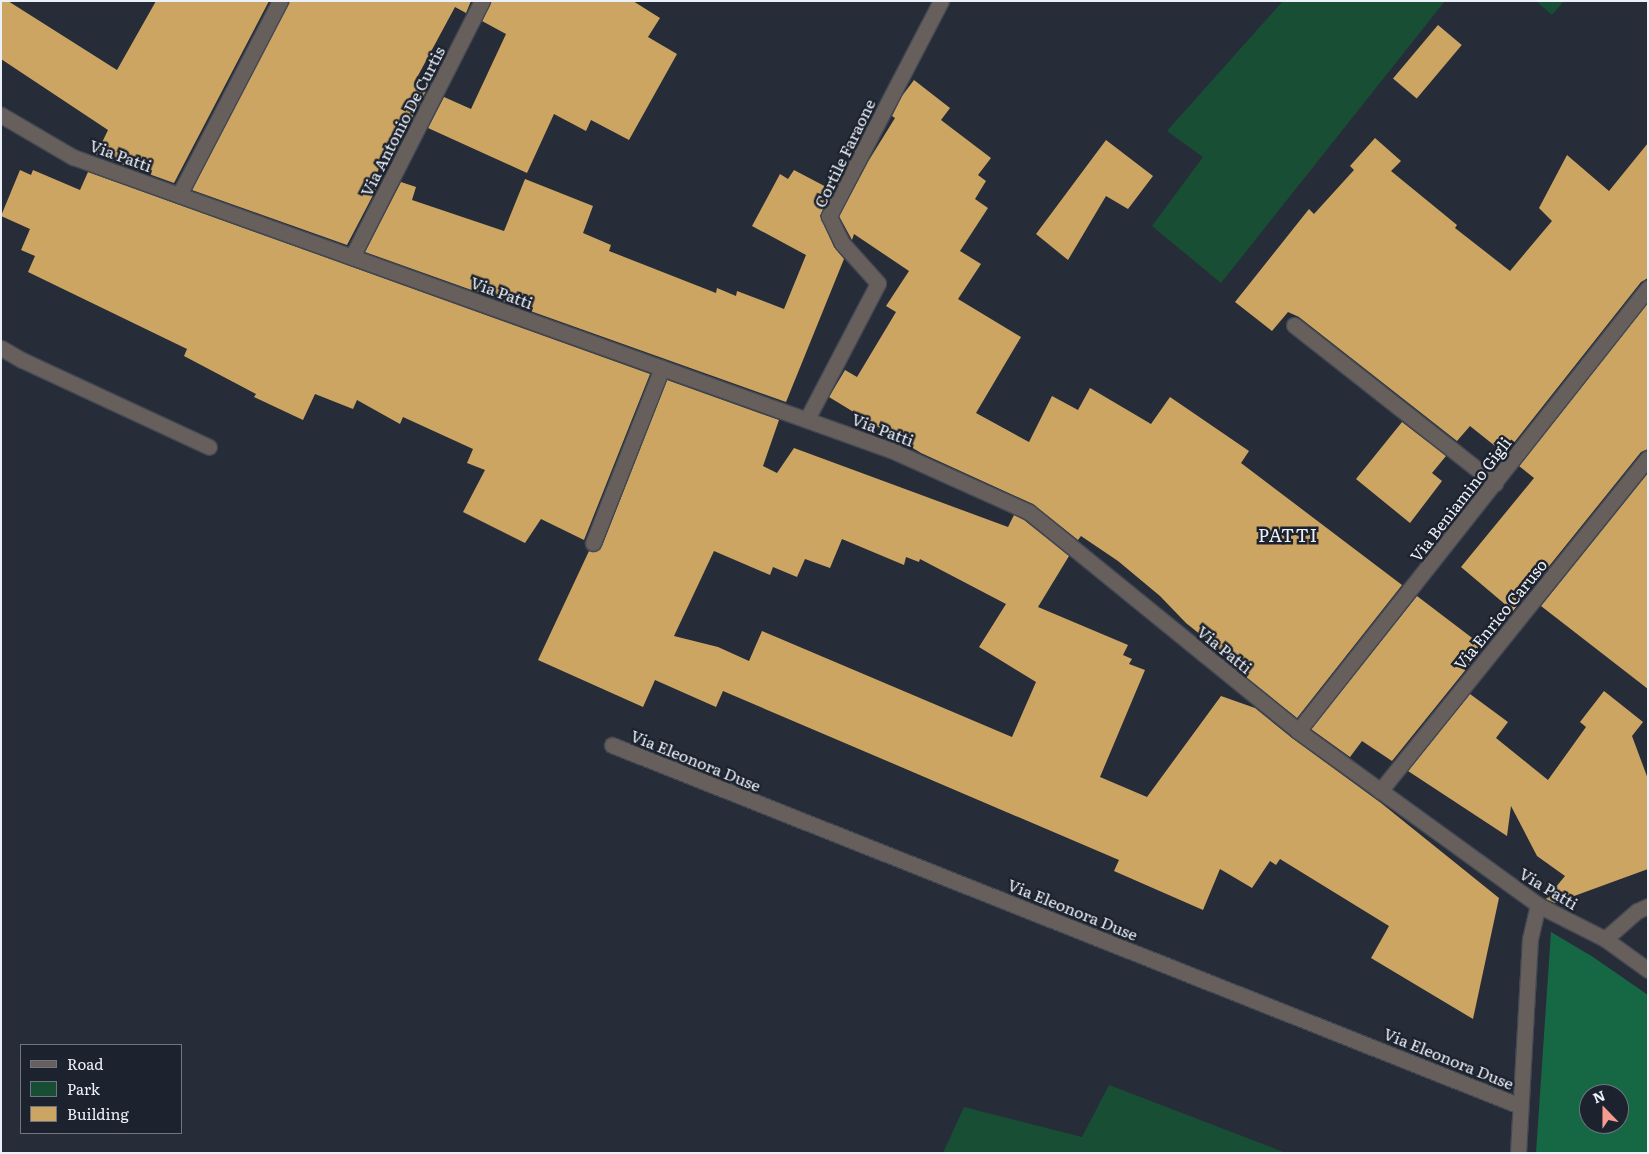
<!DOCTYPE html>
<html>
<head>
<meta charset="utf-8">
<style>
  body { margin:0 }
  #map { position:relative; width:1649px; height:1154px; overflow:hidden; background:#272d38; font-family:Literata,serif }
  div>[style] { position:absolute }
  .green>* { inset:0; background:#174e34 }
  .forest>* { inset:0; background:#166844 }
  .building>* { inset:0; background:#cca563; transform-origin:0 0 }
  .roads { filter:drop-shadow(1px 0 #434853) drop-shadow(-1px 0 #434853) drop-shadow(0 1px #434853) drop-shadow(0 -1px #434853) }
  .minor>* { height:15px; margin:-7.5px; padding:0 7.5px; transform-origin:7.5px; border-radius:7.5px; background:#665f5c }
  span { translate:-50% -50%; white-space:nowrap; text-align:center; line-height:1.15; -webkit-text-stroke:5px #1d232e; paint-order:stroke }
  .street-label { font-size:16px; color:#ecf1f9 }
  .neighbourhood-label { font-size:18px; color:#ecf1f9; letter-spacing:1px }
  .frame { position:absolute; inset:0; border:2px solid #ecf1f9; pointer-events:none }
  .legend { position:absolute; left:20px; top:1044px; width:162px; height:90px; box-sizing:border-box; background:#1d232e; border:1px solid #70757f; margin:0; padding:6px 9px; list-style:none; font-size:15px; color:#ecf1f9 }
  .legend li { display:flex; align-items:center; gap:10px; height:25px }
  .legend b { width:25px; border:1px solid #70757f }
  .north { position:absolute; left:1579px; top:1084px; width:50px; height:50px; box-sizing:border-box; background:#1d232e; border:1px solid #70757f; border-radius:50%; rotate:338deg; font-size:14px; font-weight:700; line-height:20px; text-align:center; color:#ecf1f9 }
  .north::after { content:''; display:block; margin:auto; width:18px; height:22px; background:#f59c90; clip-path:polygon(50% 0,100% 100%,50% 72%,0 100%) }
</style>
</head>
<body>
<div id="map">
  <div class="green">
    <div style="clip-path:polygon(1283px 1px,1445px 1px,1221px 283px,1152px 226px,1203px 157px,1167px 131px)"></div>
    <div style="clip-path:polygon(1536px 1px,1564px 1px,1552px 15px)"></div>
    <div style="clip-path:polygon(1109px 1085px,1286px 1153px,943px 1153px,964px 1107px,1082px 1137px)"></div>
  </div>
  <div class="forest">
    <div style="clip-path:polygon(evenodd,1551px 932px,1593px 957px,1648px 995px,1648px 1153px,1536px 1153px,1551px 932px,1589px 1094px,1619px 1094px,1619px 1124px,1589px 1124px,1589px 1094px)"></div>
  </div>
  <div class="building">
    <div style="clip-path:polygon(1px 1px,8px 1px,117px 70px,156px 1px,269px 1px,174px 183px,96px 155px,108px 130px,1px 59px)"></div>
    <div style="clip-path:polygon(289px 1px,471px 1px,466px 13px,455px 7px,414px 83px,427px 89px,411px 120px,404px 117px,377px 173px,383px 176px,347px 245px,192px 190px)"></div>
    <div style="clip-path:polygon(491px 1px,633px 1px,660px 18px,648px 37px,677px 54px,629px 140px,591px 120px,586px 131px,554px 114px,527px 173px,428px 128px,444px 97px,471px 109px,506px 34px,482px 21px)"></div>
    <div style="left:1438px;top:25px;width:31px;height:70px;rotate:40deg"></div>
    <div style="clip-path:polygon(914px 80px,950px 108px,941px 120px,991px 158px,978px 175px,986px 181px,975px 199px,988px 208px,960px 251px,981px 264px,958px 299px,1021px 337px,976px 413px,1029px 442px,1052px 396px,1078px 410px,1090px 388px,1151px 424px,1170px 397px,1249px 451px,1241px 463px,1402px 585px,1297px 718px,1240px 672px,1242px 668px,1186px 623px,1160px 596px,1118px 561px,1081px 536px,1078px 540px,1033px 504px,921px 453px,829px 397px,845px 370px,857px 377px,896px 312px,886px 306px,909px 271px,854px 234px,852px 240px,839px 216px,869px 160px,895px 118px,892px 116px,902px 96px)"></div>
    <div style="clip-path:polygon(1375px 138px,1401px 161px,1391px 171px,1457px 225px,1455px 228px,1510px 271px,1552px 221px,1539px 208px,1567px 155px,1609px 191px,1648px 143px,1648px 278px,1641px 282px,1505px 454px,1470px 426px,1457px 441px,1299px 317px,1288px 312px,1272px 331px,1235px 302px,1309px 209px,1314px 214px,1354px 170px,1350px 166px)"></div>
    <div style="clip-path:polygon(1106px 140px,1153px 176px,1128px 209px,1106px 196px,1068px 260px,1036px 234px)"></div>
    <div style="clip-path:polygon(20px 170px,31px 175px,33px 170px,80px 190px,88px 172px,650px 374px,584px 540px,541px 519px,525px 543px,463px 512px,485px 470px,467px 463px,473px 449px,403px 417px,400px 424px,357px 400px,353px 409px,315px 394px,303px 420px,254px 397px,256px 394px,184px 356px,187px 349px,28px 272px,35px 256px,21px 250px,30px 229px,1px 216px)"></div>
    <div style="clip-path:polygon(794px 170px,832px 190px,820px 216px,834px 247px,844px 259px,786px 402px,365px 252px,401px 182px,416px 187px,412px 200px,504px 231px,525px 179px,593px 206px,583px 233px,611px 245px,609px 251px,716px 293px,717px 288px,736px 296px,737px 291px,784px 309px,806px 255px,752px 226px,780px 174px,788px 179px)"></div>
    <div style="clip-path:polygon(1647px 304px,1648px 449px,1641px 452px,1513px 611px,1461px 567px,1534px 478px,1519px 466px)"></div>
    <div style="clip-path:polygon(evenodd,667px 380px,779px 420px,763px 466px,777px 473px,794px 448px,1008px 527px,1014px 515px,1024px 520px,1069px 556px,1038px 607px,1128px 645px,1123px 655px,1132px 659px,1129px 664px,1145px 670px,1100px 777px,1147px 797px,1221px 696px,1255px 708px,1292px 738px,1381px 803px,1499px 898px,1473px 1019px,1371px 958px,1389px 926px,1280px 859px,1276px 865px,1270px 861px,1252px 888px,1220px 869px,1203px 910px,1114px 871px,1119px 860px,723px 691px,716px 707px,655px 680px,643px 707px,538px 660px,589px 551px,595px 552px,602px 546px,667px 380px,842px 539px,904px 565px,906px 557px,919px 562px,920px 559px,1006px 604px,979px 647px,1036px 682px,1012px 737px,762px 631px,749px 661px,718px 647px,674px 636px,714px 551px,770px 575px,773px 567px,797px 577px,805px 559px,830px 568px,842px 539px)"></div>
    <div style="clip-path:polygon(1402px 422px,1446px 456px,1432px 473px,1442px 481px,1410px 523px,1356px 479px)"></div>
    <div style="clip-path:polygon(1648px 473px,1648px 689px,1541px 606px)"></div>
    <div style="clip-path:polygon(1417px 596px,1484px 647px,1392px 761px,1362px 741px,1350px 757px,1311px 729px)"></div>
    <div style="clip-path:polygon(1604px 691px,1643px 722px,1632px 736px,1648px 779px,1648px 869px,1555px 903px,1546px 899px,1565px 876px,1537px 856px,1511px 806px,1507px 836px,1408px 771px,1470px 694px,1508px 722px,1496px 738px,1548px 780px,1586px 727px,1580px 722px)"></div>
  </div>
  <div class="roads">
    <div class="minor">
      <div style="left:1px;top:115px;width:83px;rotate:30.3deg"></div>
      <div style="left:73px;top:157px;width:869px;rotate:19.71deg"></div>
      <div style="left:891px;top:450px;width:151px;rotate:24.2deg"></div>
      <div style="left:1029px;top:512px;width:347px;rotate:39.1deg"></div>
      <div style="left:1298px;top:731px;width:296px;rotate:35.9deg"></div>
      <div style="left:1538px;top:905px;width:75px;rotate:26.9deg"></div>
      <div style="left:1605px;top:939px;width:53px;rotate:35.8deg"></div>
      <div style="left:179px;top:195px;width:219px;rotate:-62.5deg"></div>
      <div style="left:352px;top:257px;width:287px;rotate:-63.1deg"></div>
      <div style="left:1294px;top:325px;width:256px;rotate:38.2deg"></div>
      <div style="left:1px;top:348px;width:24px;rotate:30deg"></div>
      <div style="left:22px;top:360px;width:206px;rotate:24.9deg"></div>
      <div style="left:807px;top:419px;width:153px;rotate:-62.4deg"></div>
      <div style="left:878px;top:283px;width:54px;rotate:-132deg"></div>
      <div style="left:842px;top:243px;width:30px;rotate:-116deg"></div>
      <div style="left:829px;top:216px;width:242px;rotate:-62.5deg"></div>
      <div style="left:593px;top:543px;width:188px;rotate:-68.5deg"></div>
      <div style="left:1298px;top:731px;width:565px;rotate:-51.69deg"></div>
      <div style="left:612px;top:745px;width:977px;rotate:21.68deg"></div>
      <div style="left:1380px;top:791px;width:427px;rotate:-51.2deg"></div>
      <div style="left:1605px;top:939px;width:43px;rotate:-41.2deg"></div>
      <div style="left:1637px;top:911px;width:12px;rotate:-24deg"></div>
      <div style="left:1518px;top:1153px;width:214px;rotate:-86.8deg"></div>
      <div style="left:1530px;top:939px;width:35px;rotate:-77deg"></div>
    </div>
  </div>
  <div class="street-label">
    <span style="left:402px;top:121px;rotate:-63deg">Via Antonio De Curtis</span>
    <span style="left:844px;top:153px;rotate:-64deg">Cortile Faraone</span>
    <span style="left:121px;top:155px;rotate:20deg">Via Patti</span>
    <span style="left:502px;top:292px;rotate:20deg">Via Patti</span>
    <span style="left:883px;top:429px;rotate:21deg">Via Patti</span>
    <span style="left:1460px;top:499px;rotate:-52deg">Via Beniamino Gigli</span>
    <span style="left:1500px;top:614px;rotate:-51deg">Via Enrico Caruso</span>
    <span style="left:1225px;top:649px;rotate:39deg">Via Patti</span>
    <span style="left:696px;top:760px;rotate:22deg">Via Eleonora Duse</span>
    <span style="left:1549px;top:888px;rotate:31deg">Via Patti</span>
    <span style="left:1073px;top:909px;rotate:22deg">Via Eleonora Duse</span>
    <span style="left:1449px;top:1058px;rotate:22deg">Via Eleonora Duse</span>
  </div>
  <div class="neighbourhood-label">
    <span style="left:1288px;top:535px">PATTI</span>
  </div>
  <div class="frame"></div>
  <ul class="legend">
  <li><b style="height:6px;background:#665f5c"></b>Road</li>
  <li><b style="height:14px;background:#174e34"></b>Park</li>
  <li><b style="height:14px;background:#cca563"></b>Building</li>
  </ul>
  <div class="north">N</div>
</div>
</body>
</html>
